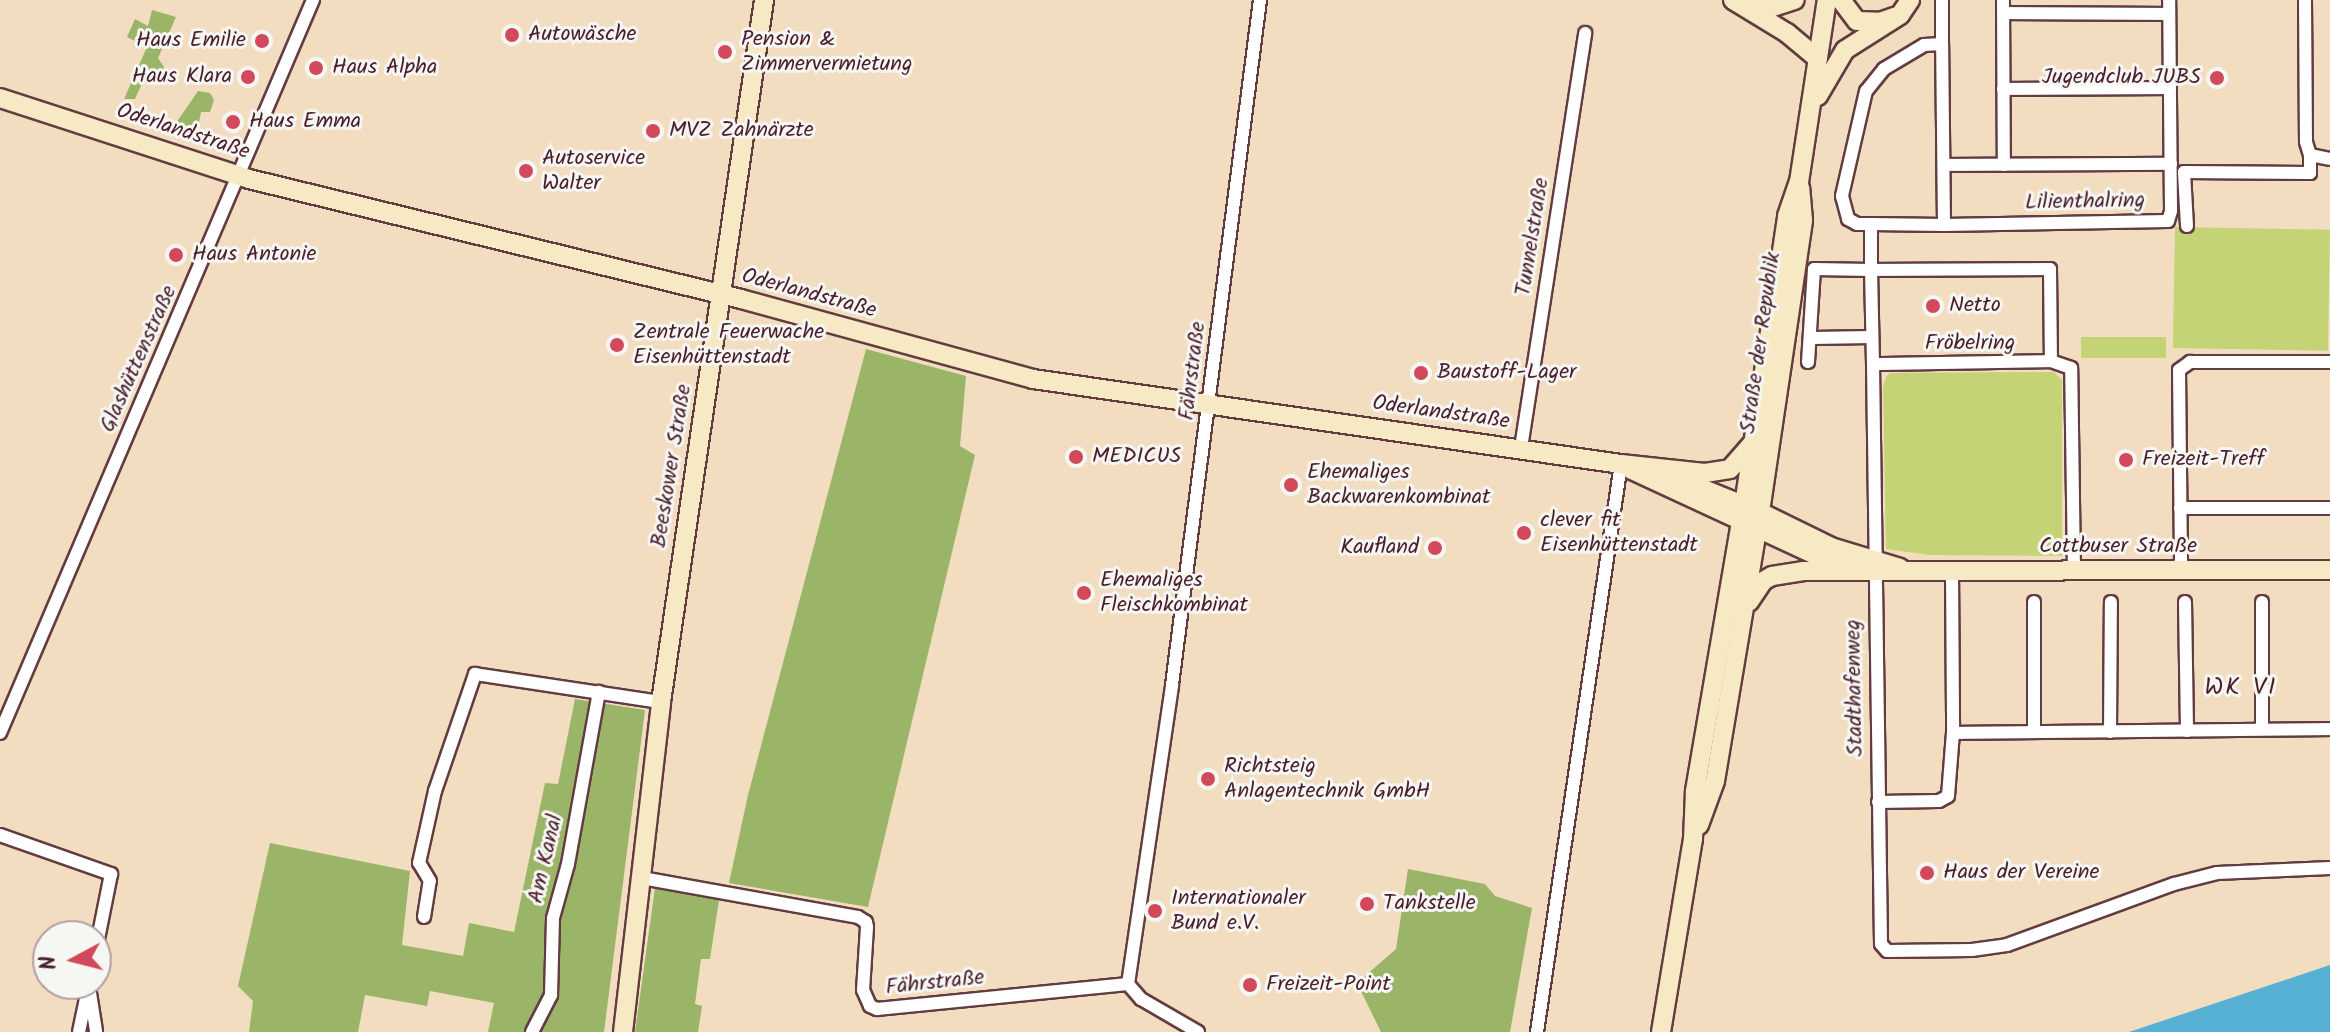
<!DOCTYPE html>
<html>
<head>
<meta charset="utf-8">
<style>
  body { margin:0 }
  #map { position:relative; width:2330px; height:1032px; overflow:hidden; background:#f2ddc0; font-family:Kalam,sans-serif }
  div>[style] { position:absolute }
  .green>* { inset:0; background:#c3d376; transform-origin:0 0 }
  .forest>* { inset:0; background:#9ab567 }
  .water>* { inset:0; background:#57b1d4 }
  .roads { filter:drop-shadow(2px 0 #633c41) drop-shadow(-2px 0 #633c41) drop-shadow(0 2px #633c41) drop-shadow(0 -2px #633c41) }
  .street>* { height:12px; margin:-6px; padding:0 6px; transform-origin:6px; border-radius:6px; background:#fff }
  .secondary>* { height:18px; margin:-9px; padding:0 9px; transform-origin:9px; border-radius:9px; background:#f6e9c3 }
  .dots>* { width:22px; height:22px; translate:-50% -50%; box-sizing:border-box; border:4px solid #f6f6f2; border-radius:50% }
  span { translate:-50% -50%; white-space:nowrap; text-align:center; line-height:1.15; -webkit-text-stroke:6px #f6f6f2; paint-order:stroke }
  .poi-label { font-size:22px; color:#4a1f2b }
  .left { translate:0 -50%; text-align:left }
  .right { translate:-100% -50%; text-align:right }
  .street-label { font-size:22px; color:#4a1f2b }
  .neighbourhood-label { font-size:24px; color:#4a1f2b; letter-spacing:2px }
  .north { position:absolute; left:32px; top:920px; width:80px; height:80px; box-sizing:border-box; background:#f6f6f2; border:2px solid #b1a0a2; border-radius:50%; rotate:263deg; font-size:22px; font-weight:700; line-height:32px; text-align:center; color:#4a1f2b }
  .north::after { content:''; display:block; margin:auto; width:28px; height:36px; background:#d1495b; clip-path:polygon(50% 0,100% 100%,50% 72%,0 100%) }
</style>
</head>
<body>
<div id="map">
  <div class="green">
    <div style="left:2175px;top:227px;width:155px;height:121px;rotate:1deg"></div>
    <div style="left:2081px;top:337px;width:85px;height:21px"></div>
    <div style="clip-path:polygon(2054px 372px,2062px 380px,2062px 556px,1930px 555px,1886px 549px,1883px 387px,1886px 377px,1890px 373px)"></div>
  </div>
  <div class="forest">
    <div style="clip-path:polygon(152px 10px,176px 17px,158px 58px,164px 67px,162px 78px,145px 77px,135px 99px,124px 99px,147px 47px,127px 37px,135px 19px,148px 26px)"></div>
    <div style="clip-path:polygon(198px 91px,210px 93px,214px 100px,210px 112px,201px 112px,197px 132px,174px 126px)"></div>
    <div style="clip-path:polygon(866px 349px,966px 376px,960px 446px,975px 455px,868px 907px,729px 883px,748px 795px)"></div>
    <div style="clip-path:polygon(575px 699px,645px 710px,604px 1032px,488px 1032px,494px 1003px,430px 991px,427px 1006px,365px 995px,358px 1032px,249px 1032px,253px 1001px,238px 986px,270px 843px,410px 871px,402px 945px,463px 956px,469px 923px,514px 932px,545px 783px,558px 784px)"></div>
    <div style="clip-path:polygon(1408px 869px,1485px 884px,1495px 896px,1532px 908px,1510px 1032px,1381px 1032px,1357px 983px,1396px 949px)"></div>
    <div style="clip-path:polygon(655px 888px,719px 900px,710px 959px,701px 959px,695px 1004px,702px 1006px,698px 1032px,635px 1032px)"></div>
  </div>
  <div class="water">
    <div style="clip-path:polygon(2330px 965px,2330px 1032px,2129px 1032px)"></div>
  </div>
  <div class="roads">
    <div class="street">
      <div style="left:2003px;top:0;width:165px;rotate:89.7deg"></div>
      <div style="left:2305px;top:0;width:142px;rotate:89.6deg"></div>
      <div style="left:2306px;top:142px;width:14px;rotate:73deg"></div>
      <div style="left:2310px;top:155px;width:20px;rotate:11deg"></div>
      <div style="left:2003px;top:13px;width:166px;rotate:0.3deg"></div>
      <div style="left:1942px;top:44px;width:44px;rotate:-90deg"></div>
      <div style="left:2003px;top:89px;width:167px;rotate:-0.3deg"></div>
      <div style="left:1944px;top:165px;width:227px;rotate:-0.3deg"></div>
      <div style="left:1944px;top:225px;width:181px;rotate:-90.6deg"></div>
      <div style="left:1942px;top:44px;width:18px;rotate:177deg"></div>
      <div style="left:1924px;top:45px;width:47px;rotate:149deg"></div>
      <div style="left:1884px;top:69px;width:28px;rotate:129deg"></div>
      <div style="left:1866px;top:91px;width:108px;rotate:102.9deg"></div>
      <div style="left:1842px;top:196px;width:24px;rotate:75deg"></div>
      <div style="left:1848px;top:219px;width:10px;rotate:29deg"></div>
      <div style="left:1857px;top:224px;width:14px"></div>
      <div style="left:1871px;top:224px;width:73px;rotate:0.8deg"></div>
      <div style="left:1944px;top:225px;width:224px;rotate:-1deg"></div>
      <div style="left:2168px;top:221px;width:10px;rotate:-73deg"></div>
      <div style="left:2171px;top:211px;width:211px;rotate:-90.5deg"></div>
      <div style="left:2187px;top:226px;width:54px;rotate:-93.2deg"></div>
      <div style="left:2184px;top:172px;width:126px;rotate:0.5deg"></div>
      <div style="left:2310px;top:173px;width:18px;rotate:-90deg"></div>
      <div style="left:1812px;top:338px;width:60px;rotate:-1deg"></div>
      <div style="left:1808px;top:362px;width:93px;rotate:-86.3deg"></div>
      <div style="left:1814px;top:269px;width:57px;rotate:1deg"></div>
      <div style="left:1871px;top:270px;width:46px;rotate:-90deg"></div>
      <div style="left:1873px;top:364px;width:94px;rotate:-91.2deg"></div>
      <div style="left:1871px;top:270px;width:179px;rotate:-0.3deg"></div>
      <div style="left:2050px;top:269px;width:92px;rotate:89.4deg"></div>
      <div style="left:1521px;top:448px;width:420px;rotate:-81.2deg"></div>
      <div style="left:2180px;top:508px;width:150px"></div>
      <div style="left:1952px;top:571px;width:162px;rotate:89.6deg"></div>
      <div style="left:1953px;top:733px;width:377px;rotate:-0.6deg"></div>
      <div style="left:2074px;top:571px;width:203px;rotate:-90.8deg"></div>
      <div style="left:2071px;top:368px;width:21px;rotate:-161deg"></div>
      <div style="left:2051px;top:361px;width:178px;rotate:179deg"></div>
      <div style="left:1873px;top:364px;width:580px;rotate:89.21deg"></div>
      <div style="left:1881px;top:944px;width:9px;rotate:49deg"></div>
      <div style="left:1887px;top:951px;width:85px;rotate:-0.7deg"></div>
      <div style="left:1972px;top:950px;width:35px;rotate:-8deg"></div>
      <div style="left:2007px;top:945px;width:178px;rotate:-20.1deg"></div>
      <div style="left:2174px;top:884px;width:44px;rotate:-14.3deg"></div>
      <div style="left:2217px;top:873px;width:113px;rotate:-2.5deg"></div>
      <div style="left:2177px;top:571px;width:11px;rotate:-68deg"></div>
      <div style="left:2181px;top:561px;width:191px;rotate:-90.6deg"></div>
      <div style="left:2179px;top:370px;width:14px;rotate:-36deg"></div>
      <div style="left:2190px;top:362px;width:140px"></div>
      <div style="left:2034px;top:602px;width:130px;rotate:90deg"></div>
      <div style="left:2185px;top:602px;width:129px;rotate:89.1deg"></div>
      <div style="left:2262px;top:729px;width:127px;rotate:-90deg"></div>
      <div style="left:2110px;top:732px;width:130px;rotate:-89.6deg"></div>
      <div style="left:0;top:733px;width:797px;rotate:-66.88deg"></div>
      <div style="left:1878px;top:802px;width:61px;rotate:-0.9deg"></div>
      <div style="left:1939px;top:801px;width:10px;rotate:-29deg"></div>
      <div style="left:1948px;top:796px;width:63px;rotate:-85.5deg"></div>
      <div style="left:0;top:835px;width:118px;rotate:19.4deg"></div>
      <div style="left:111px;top:874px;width:76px;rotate:101.3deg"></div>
      <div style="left:642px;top:878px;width:219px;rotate:10.2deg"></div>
      <div style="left:858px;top:917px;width:9px;rotate:32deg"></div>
      <div style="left:866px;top:922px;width:5px;rotate:79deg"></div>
      <div style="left:867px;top:927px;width:63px;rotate:93.6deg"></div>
      <div style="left:863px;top:990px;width:17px;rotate:66deg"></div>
      <div style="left:870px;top:1006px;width:8px;rotate:23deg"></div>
      <div style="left:877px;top:1009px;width:252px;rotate:-5.7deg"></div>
      <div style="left:424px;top:917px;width:36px;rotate:-81deg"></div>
      <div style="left:430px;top:881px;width:21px;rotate:-121deg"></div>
      <div style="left:419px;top:863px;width:74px;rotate:-77.5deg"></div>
      <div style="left:435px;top:791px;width:124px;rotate:-71.1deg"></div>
      <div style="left:475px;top:674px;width:188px;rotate:8.6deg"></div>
      <div style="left:90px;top:993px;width:39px;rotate:81deg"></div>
      <div style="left:79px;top:1032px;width:49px;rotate:-78.2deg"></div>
      <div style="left:532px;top:1032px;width:42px;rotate:-62.8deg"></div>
      <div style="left:551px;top:995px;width:77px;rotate:-88.5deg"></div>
      <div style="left:553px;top:918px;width:56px;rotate:-74.5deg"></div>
      <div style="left:568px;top:864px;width:175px;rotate:-79.8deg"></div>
      <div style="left:1198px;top:1032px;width:66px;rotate:-149.9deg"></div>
      <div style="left:1141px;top:999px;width:20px;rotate:-131deg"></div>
      <div style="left:1128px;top:984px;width:302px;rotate:-81.6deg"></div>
      <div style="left:1172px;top:685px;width:691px;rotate:-82.68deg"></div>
      <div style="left:1537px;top:1032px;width:574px;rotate:-81.59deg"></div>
    </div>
    <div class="secondary">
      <div style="left:1733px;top:0;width:63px;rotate:31.4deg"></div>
      <div style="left:1787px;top:33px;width:40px;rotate:40deg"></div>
      <div style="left:1841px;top:0;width:26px;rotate:53deg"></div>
      <div style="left:1857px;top:21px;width:23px;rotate:2deg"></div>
      <div style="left:1880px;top:22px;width:15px;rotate:-20deg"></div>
      <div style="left:1747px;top:5px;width:20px;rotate:11deg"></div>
      <div style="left:1767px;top:9px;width:29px;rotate:-18deg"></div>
      <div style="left:1818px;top:96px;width:53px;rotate:-59.6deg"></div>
      <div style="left:1845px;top:50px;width:65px;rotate:-32.5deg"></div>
      <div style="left:1900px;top:15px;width:18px;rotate:-56deg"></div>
      <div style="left:0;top:98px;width:262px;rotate:18deg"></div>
      <div style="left:249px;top:179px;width:506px;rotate:13.71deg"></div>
      <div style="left:741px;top:299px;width:303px;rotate:15.3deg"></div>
      <div style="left:1033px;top:379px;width:594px;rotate:8.23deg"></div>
      <div style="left:1621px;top:464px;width:84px;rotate:6.1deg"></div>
      <div style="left:1705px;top:473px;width:25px;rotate:-9deg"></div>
      <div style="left:1730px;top:469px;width:35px;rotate:-49deg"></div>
      <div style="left:1630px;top:469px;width:235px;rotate:24.9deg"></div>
      <div style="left:1669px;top:475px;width:98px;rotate:22.1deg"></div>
      <div style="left:1760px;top:512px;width:79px;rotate:26.2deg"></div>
      <div style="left:1831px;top:547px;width:72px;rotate:16.9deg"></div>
      <div style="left:1749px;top:602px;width:25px;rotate:-56deg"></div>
      <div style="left:1763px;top:581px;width:10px;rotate:-29deg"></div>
      <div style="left:1772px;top:576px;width:32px;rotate:-9deg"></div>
      <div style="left:1804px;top:571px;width:526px;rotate:-0.11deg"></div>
      <div style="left:1699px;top:825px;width:47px;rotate:-70deg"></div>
      <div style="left:1715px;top:781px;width:273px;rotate:-80.5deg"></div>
      <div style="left:1760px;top:512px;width:295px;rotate:-81.6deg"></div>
      <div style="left:1803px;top:220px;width:32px;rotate:-95deg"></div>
      <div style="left:623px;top:1032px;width:332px;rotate:-83.4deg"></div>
      <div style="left:661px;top:702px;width:710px;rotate:-81.65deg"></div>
      <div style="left:1661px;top:1032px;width:196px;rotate:-80.6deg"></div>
      <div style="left:1693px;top:839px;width:48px;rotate:-87.6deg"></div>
      <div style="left:1695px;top:791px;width:290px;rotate:-80.3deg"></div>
      <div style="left:1744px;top:505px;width:292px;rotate:-81.5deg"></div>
      <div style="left:1787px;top:216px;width:36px;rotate:-71deg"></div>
      <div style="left:1799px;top:182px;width:184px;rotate:-81.3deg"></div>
    </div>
  </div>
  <div class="dots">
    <div style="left:512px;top:35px;background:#d1495b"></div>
    <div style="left:262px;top:41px;background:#d1495b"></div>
    <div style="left:725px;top:52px;background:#d1495b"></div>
    <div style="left:316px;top:68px;background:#d1495b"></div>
    <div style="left:248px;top:77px;background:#d1495b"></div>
    <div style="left:2217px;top:78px;background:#d1495b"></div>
    <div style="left:233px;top:122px;background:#d1495b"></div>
    <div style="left:653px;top:131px;background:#d1495b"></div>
    <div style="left:526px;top:171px;background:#d1495b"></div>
    <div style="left:176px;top:255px;background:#d1495b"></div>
    <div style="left:1933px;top:306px;background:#d1495b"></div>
    <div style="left:617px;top:345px;background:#d1495b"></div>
    <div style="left:1421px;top:373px;background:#d1495b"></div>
    <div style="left:1076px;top:457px;background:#d1495b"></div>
    <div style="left:2126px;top:460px;background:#d1495b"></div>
    <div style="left:1291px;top:485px;background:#d1495b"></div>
    <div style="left:1524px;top:533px;background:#d1495b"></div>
    <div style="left:1435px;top:548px;background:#d1495b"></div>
    <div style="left:1084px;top:593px;background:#d1495b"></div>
    <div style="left:1208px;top:779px;background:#d1495b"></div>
    <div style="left:1927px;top:873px;background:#d1495b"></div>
    <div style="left:1367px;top:904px;background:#d1495b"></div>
    <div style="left:1155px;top:911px;background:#d1495b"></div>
    <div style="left:1250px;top:985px;background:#d1495b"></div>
  </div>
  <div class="poi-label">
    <span class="left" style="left:528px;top:35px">Autowäsche</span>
    <span class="left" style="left:741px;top:52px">Pension &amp;<br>Zimmervermietung</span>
    <span class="right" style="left:246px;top:41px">Haus Emilie</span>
    <span class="left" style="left:332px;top:68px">Haus Alpha</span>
    <span class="right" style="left:232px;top:77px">Haus Klara</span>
    <span class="right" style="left:2201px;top:78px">Jugendclub JUBS</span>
    <span class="left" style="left:249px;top:122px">Haus Emma</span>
    <span class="left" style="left:669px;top:131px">MVZ Zahnärzte</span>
    <span class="left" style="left:542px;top:171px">Autoservice<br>Walter</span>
    <span class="left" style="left:192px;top:255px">Haus Antonie</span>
    <span class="left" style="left:1949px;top:306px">Netto</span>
    <span class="left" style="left:633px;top:345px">Zentrale Feuerwache<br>Eisenhüttenstadt</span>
    <span class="left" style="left:1437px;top:373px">Baustoff-Lager</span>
    <span class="left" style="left:1092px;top:457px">MEDICUS</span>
    <span class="left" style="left:2142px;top:460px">Freizeit-Treff</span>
    <span class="left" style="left:1307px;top:485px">Ehemaliges<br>Backwarenkombinat</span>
    <span class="left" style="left:1540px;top:533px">clever fit<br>Eisenhüttenstadt</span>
    <span class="right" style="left:1419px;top:548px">Kaufland</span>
    <span class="left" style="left:1100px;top:593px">Ehemaliges<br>Fleischkombinat</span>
    <span class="left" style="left:1224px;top:779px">Richtsteig<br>Anlagentechnik GmbH</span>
    <span class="left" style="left:1943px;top:873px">Haus der Vereine</span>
    <span class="left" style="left:1171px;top:911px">Internationaler<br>Bund e.V.</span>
    <span class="left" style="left:1383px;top:904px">Tankstelle</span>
    <span class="left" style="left:1266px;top:985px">Freizeit-Point</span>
  </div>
  <div class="street-label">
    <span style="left:183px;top:132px;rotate:18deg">Oderlandstraße</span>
    <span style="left:2085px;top:202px;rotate:-1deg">Lilienthalring</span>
    <span style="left:1533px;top:237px;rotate:-81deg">Tunnelstraße</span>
    <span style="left:809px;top:294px;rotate:15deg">Oderlandstraße</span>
    <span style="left:1761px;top:343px;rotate:-82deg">Straße der Republik</span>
    <span style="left:1970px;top:344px">Fröbelring</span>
    <span style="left:139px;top:359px;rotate:-66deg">Glashüttenstraße</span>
    <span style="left:1193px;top:371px;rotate:-83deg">Fährstraße</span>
    <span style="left:1441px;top:413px;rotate:8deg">Oderlandstraße</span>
    <span style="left:672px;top:466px;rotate:-81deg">Beeskower Straße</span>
    <span style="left:2118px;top:547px">Cottbuser Straße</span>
    <span style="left:1855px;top:688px;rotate:-91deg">Stadthafenweg</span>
    <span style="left:546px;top:859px;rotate:-77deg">Am Kanal</span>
    <span style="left:935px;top:983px;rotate:-6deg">Fährstraße</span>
  </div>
  <div class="neighbourhood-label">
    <span style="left:2241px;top:688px">WK VI</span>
  </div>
  <div class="north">N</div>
</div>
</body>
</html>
